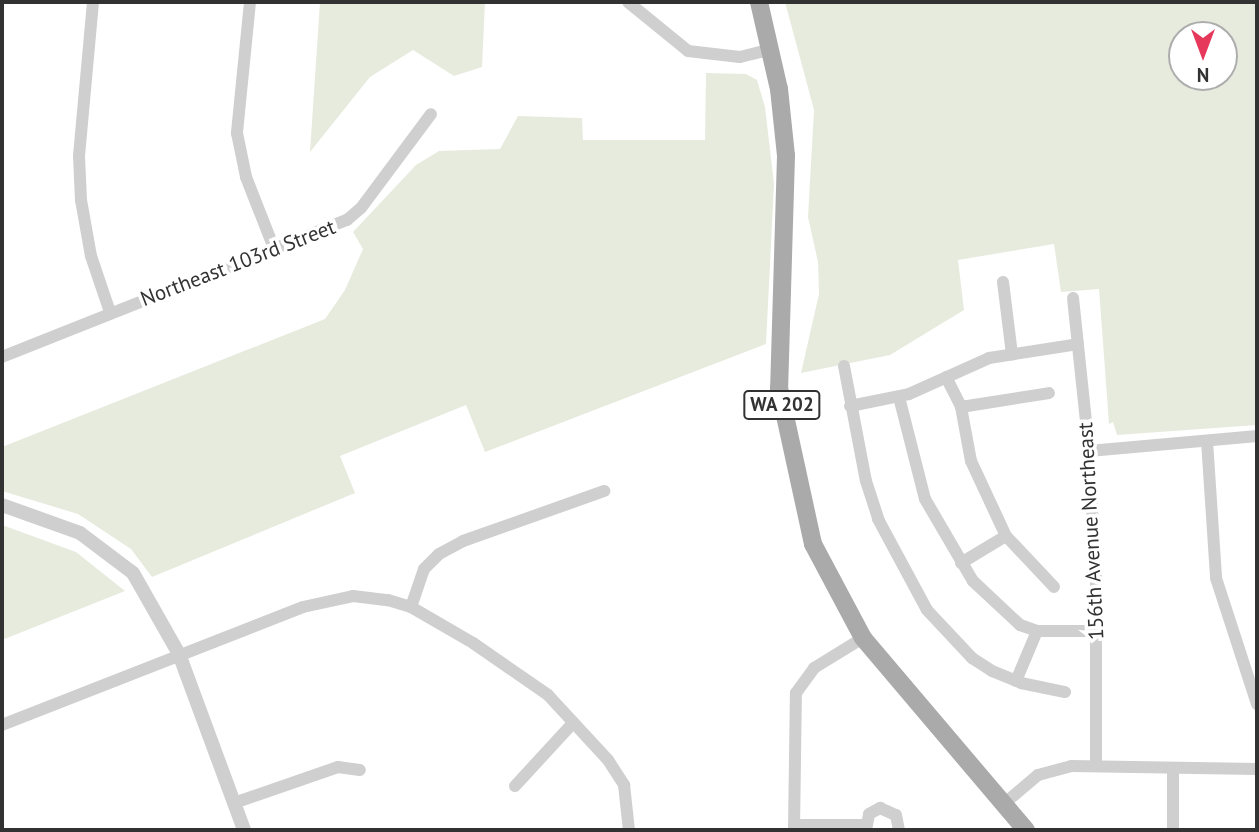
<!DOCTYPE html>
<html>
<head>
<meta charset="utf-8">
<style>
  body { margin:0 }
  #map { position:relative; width:1259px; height:832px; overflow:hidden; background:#fff; font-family:"PT Sans",sans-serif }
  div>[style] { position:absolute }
  .green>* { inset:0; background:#e7ebde }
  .minor>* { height:12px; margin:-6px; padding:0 6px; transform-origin:6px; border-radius:6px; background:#cfcfcf }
  .tertiary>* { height:14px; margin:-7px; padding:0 7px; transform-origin:7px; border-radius:7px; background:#cfcfcf }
  .primary>* { height:18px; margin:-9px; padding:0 9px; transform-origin:9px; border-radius:9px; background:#aaa }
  span { translate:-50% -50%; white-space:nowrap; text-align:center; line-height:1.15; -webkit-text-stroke:7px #fff; paint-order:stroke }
  .shield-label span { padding:2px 5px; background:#fff; border:2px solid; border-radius:5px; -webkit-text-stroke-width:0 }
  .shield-label { font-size:19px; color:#323232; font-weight:700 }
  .street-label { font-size:21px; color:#323232 }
  .frame { position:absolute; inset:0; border:4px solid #323232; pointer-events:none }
  .north { position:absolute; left:1168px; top:21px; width:70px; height:70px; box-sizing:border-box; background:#fff; border:2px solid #adadad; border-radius:50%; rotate:180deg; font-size:19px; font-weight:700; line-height:28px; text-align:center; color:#323232 }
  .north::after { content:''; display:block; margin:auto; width:24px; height:32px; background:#e5385b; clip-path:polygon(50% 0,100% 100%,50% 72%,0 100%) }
</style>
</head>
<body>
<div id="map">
  <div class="green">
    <div style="clip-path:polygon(320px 2px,485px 2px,482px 67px,454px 76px,413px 50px,370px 77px,310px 152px)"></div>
    <div style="clip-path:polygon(evenodd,785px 2px,1257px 2px,1257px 425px,1117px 435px,1113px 422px,1109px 424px,1099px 289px,1061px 292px,1054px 244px,958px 260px,964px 310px,890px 355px,801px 373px,819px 294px,818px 262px,808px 217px,814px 110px,785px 2px,1182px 35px,1224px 35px,1224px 77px,1182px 77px,1182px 35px)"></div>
    <div style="clip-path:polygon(706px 73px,746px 74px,757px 80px,765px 107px,774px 184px,766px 344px,485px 452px,466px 405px,340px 456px,355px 493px,152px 577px,131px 549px,78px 514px,2px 491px,2px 447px,325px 319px,345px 290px,363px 249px,353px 232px,416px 165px,439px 151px,500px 149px,518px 116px,582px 118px,583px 140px,705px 140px)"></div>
    <div style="clip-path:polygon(2px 525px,76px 552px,125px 591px,2px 640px)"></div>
  </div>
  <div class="minor">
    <div style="left:93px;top:2px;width:155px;rotate:95.2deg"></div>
    <div style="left:79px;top:156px;width:44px;rotate:87.4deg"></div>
    <div style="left:81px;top:200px;width:57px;rotate:79.9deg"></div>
    <div style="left:91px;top:256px;width:59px;rotate:71.3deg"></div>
    <div style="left:250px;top:2px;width:132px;rotate:95.7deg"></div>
    <div style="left:237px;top:133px;width:45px;rotate:78.4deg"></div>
    <div style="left:246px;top:177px;width:79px;rotate:68.6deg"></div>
    <div style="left:628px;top:2px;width:77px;rotate:39.2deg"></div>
    <div style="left:688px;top:51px;width:52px;rotate:6.6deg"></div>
    <div style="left:740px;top:57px;width:33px;rotate:-14deg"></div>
    <div style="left:1003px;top:282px;width:73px;rotate:82.9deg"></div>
    <div style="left:1073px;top:298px;width:154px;rotate:84deg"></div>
    <div style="left:1089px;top:451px;width:131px;rotate:86.9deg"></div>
    <div style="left:1096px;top:582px;width:183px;rotate:90deg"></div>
    <div style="left:2px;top:357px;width:371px;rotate:-21.7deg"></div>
    <div style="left:347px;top:220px;width:18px;rotate:-41deg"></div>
    <div style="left:361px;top:208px;width:117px;rotate:-53.3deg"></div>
    <div style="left:844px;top:366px;width:117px;rotate:79.2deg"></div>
    <div style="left:866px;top:481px;width:40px;rotate:72deg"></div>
    <div style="left:878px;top:519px;width:103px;rotate:61.7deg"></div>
    <div style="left:927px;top:610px;width:66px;rotate:46.8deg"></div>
    <div style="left:972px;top:658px;width:24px;rotate:33deg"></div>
    <div style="left:992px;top:671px;width:31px;rotate:22deg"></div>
    <div style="left:1021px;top:683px;width:45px;rotate:11.6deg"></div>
    <div style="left:946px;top:377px;width:34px;rotate:63deg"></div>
    <div style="left:961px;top:407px;width:89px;rotate:-9deg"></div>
    <div style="left:899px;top:397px;width:105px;rotate:75.7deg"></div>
    <div style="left:925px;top:499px;width:95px;rotate:59.7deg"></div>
    <div style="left:973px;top:581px;width:64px;rotate:43.1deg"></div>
    <div style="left:1020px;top:625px;width:18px;rotate:19deg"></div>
    <div style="left:1037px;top:631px;width:59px"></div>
    <div style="left:850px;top:406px;width:60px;rotate:-11.5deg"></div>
    <div style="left:909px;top:394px;width:88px;rotate:-24.2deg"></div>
    <div style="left:989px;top:358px;width:90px;rotate:-8.9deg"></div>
    <div style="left:961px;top:407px;width:55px;rotate:79.5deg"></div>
    <div style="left:971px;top:461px;width:83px;rotate:65deg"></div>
    <div style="left:1006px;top:536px;width:70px;rotate:46.7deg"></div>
    <div style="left:1207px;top:441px;width:137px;rotate:86.2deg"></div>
    <div style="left:1216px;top:578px;width:133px;rotate:72deg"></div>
    <div style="left:1089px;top:451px;width:169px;rotate:-5.1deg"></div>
    <div style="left:961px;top:563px;width:52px;rotate:-31deg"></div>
    <div style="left:411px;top:607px;width:40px;rotate:-71.1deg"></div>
    <div style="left:424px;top:569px;width:21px;rotate:-45deg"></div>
    <div style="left:439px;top:554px;width:27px;rotate:-28deg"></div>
    <div style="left:463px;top:541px;width:150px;rotate:-19.5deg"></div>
    <div style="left:1016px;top:681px;width:54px;rotate:-67.2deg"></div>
    <div style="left:2px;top:725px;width:323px;rotate:-21.4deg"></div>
    <div style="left:303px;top:607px;width:51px;rotate:-12.4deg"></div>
    <div style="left:353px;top:596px;width:35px;rotate:7deg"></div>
    <div style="left:388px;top:600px;width:24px;rotate:17deg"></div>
    <div style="left:411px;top:607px;width:72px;rotate:30.1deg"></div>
    <div style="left:473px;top:643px;width:91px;rotate:34.7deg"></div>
    <div style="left:548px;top:695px;width:88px;rotate:47.3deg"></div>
    <div style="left:608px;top:760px;width:30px;rotate:57deg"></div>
    <div style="left:624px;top:785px;width:45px;rotate:83.7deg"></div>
    <div style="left:515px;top:786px;width:86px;rotate:-47.4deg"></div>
    <div style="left:1006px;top:802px;width:42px;rotate:-40.2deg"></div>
    <div style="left:1038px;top:775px;width:34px;rotate:-15deg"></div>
    <div style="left:1071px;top:766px;width:186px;rotate:0.9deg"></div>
    <div style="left:234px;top:803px;width:110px;rotate:-19.1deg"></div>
    <div style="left:338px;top:767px;width:22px;rotate:8deg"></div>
    <div style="left:794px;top:825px;width:71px"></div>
    <div style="left:794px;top:830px;width:137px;rotate:-89.2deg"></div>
    <div style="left:796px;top:693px;width:31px;rotate:-54deg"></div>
    <div style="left:814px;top:668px;width:57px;rotate:-31.5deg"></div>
    <div style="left:866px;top:830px;width:16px;rotate:-79deg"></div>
    <div style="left:869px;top:814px;width:13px;rotate:-29deg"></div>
    <div style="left:880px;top:808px;width:17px;rotate:24deg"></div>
    <div style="left:896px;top:815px;width:15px;rotate:79deg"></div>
    <div style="left:1173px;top:830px;width:61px;rotate:-90deg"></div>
  </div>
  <div class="tertiary">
    <div style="left:2px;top:505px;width:83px;rotate:19.7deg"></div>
    <div style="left:80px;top:533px;width:66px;rotate:37deg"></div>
    <div style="left:133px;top:573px;width:93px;rotate:60.4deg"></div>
    <div style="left:179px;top:654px;width:188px;rotate:69.7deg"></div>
  </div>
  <div class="primary">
    <div style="left:759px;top:2px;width:89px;rotate:77.1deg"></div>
    <div style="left:779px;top:89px;width:67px;rotate:84deg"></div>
    <div style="left:786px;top:156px;width:232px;rotate:91.7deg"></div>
    <div style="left:779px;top:388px;width:160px;rotate:77.7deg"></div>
    <div style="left:813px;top:544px;width:106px;rotate:62deg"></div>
    <div style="left:863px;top:638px;width:252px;rotate:49.7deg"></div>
  </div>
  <div class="shield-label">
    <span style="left:782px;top:405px">WA 202</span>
  </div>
  <div class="street-label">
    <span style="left:238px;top:263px;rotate:-21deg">Northeast 103rd Street</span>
    <span style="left:1091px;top:531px;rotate:-93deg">156th Avenue Northeast</span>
  </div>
  <div class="frame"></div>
  <div class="north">N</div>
</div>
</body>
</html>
